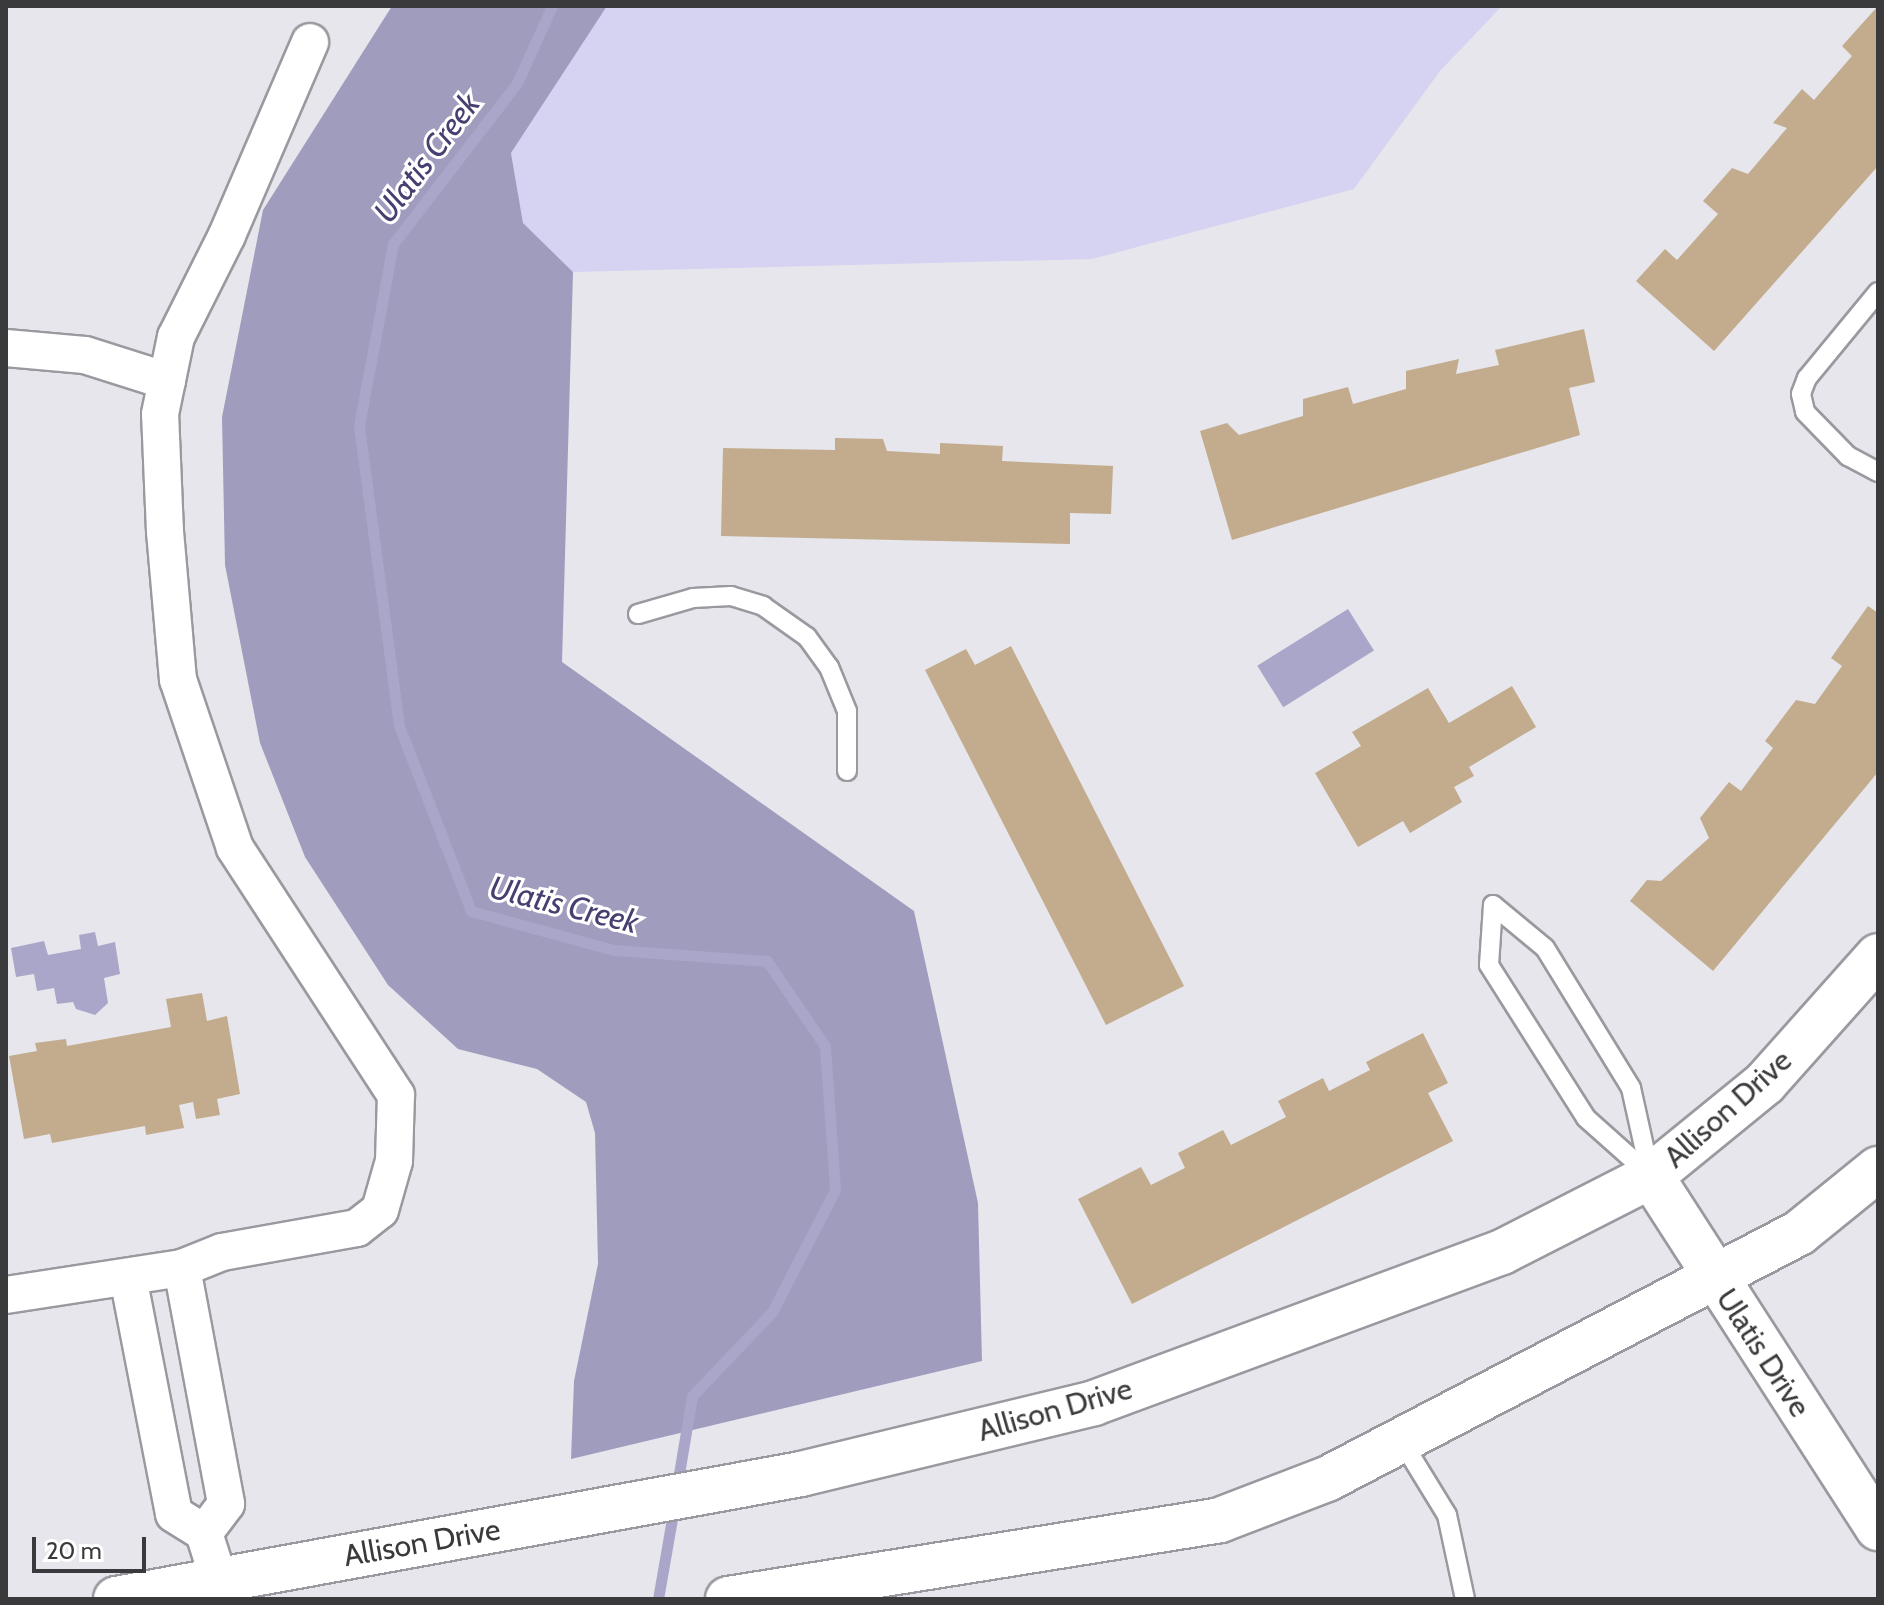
<!DOCTYPE html>
<html>
<head>
<meta charset="utf-8">
<style>
  body { margin:0 }
  #map { position:relative; width:1884px; height:1605px; overflow:hidden; background:#e6e6ec; font-family:Cabin,sans-serif }
  div>[style] { position:absolute }
  .green>* { inset:0; background:#d6d2f2 }
  .forest>* { inset:0; background:#a09cbe }
  .water>* { inset:0; background:#aaa6c9; transform-origin:0 0 }
  .stream>* { height:11px; margin:-5.5px; padding:0 5.5px; transform-origin:5.5px; border-radius:5.5px; background:#aaa6c9 }
  .building>* { inset:0; background:#c2ac8d }
  .roads { filter:drop-shadow(2px 0 #9a99a0) drop-shadow(-2px 0 #9a99a0) drop-shadow(0 2px #9a99a0) drop-shadow(0 -2px #9a99a0) }
  .service>* { height:18px; margin:-9px; padding:0 9px; transform-origin:9px; border-radius:9px; background:#fff }
  .minor>* { height:36px; margin:-18px; padding:0 18px; transform-origin:18px; border-radius:18px; background:#fff }
  .secondary>* { height:44px; margin:-22px; padding:0 22px; transform-origin:22px; border-radius:22px; background:#fff }
  span { translate:-50% -50%; white-space:nowrap; text-align:center; line-height:1.15; -webkit-text-stroke:6px #fff; paint-order:stroke }
  .street-label { font-size:30px; color:#3a393c }
  .water-label { font-size:32px; color:#473f6f; font-style:italic }
  .frame { position:absolute; inset:0; border:8px solid #3a393c; pointer-events:none }
  .scale { position:absolute; left:32px; top:1537px; width:114px; height:36px; box-sizing:border-box; border:4px solid #3a393c; border-top:0; padding-left:10px; font-size:24px; line-height:28px; white-space:nowrap; color:#3a393c; -webkit-text-stroke:6px #fff; paint-order:stroke }
</style>
</head>
<body>
<div id="map">
  <div class="green">
    <div style="clip-path:polygon(607px 6px,1502px 6px,1440px 71px,1354px 189px,1092px 259px,573px 272px,523px 223px,511px 153px)"></div>
  </div>
  <div class="forest">
    <div style="clip-path:polygon(392px 6px,607px 6px,511px 153px,523px 223px,573px 272px,562px 662px,914px 911px,978px 1203px,982px 1361px,571px 1459px,574px 1381px,598px 1264px,595px 1133px,586px 1102px,537px 1069px,458px 1049px,388px 985px,305px 857px,260px 743px,225px 565px,222px 417px,263px 210px)"></div>
  </div>
  <div class="water">
    <div style="left:1348px;top:609px;width:49px;height:107px;rotate:58deg"></div>
    <div style="clip-path:polygon(95px 932px,98px 946px,115px 942px,120px 974px,104px 978px,108px 1003px,95px 1015px,76px 1009px,73px 1002px,57px 1004px,54px 988px,37px 991px,34px 974px,16px 977px,11px 948px,44px 941px,48px 955px,81px 949px,79px 935px)"></div>
  </div>
  <div class="stream">
    <div style="left:552px;top:6px;width:85px;rotate:114.4deg"></div>
    <div style="left:517px;top:83px;width:203px;rotate:127.6deg"></div>
    <div style="left:393px;top:244px;width:185px;rotate:100.6deg"></div>
    <div style="left:359px;top:426px;width:303px;rotate:82.4deg"></div>
    <div style="left:399px;top:726px;width:199px;rotate:68.7deg"></div>
    <div style="left:471px;top:911px;width:148px;rotate:15.3deg"></div>
    <div style="left:614px;top:950px;width:153px;rotate:4.1deg"></div>
    <div style="left:767px;top:961px;width:103px;rotate:55.7deg"></div>
    <div style="left:825px;top:1046px;width:144px;rotate:86deg"></div>
    <div style="left:835px;top:1190px;width:137px;rotate:117.3deg"></div>
    <div style="left:772px;top:1312px;width:116px;rotate:133.6deg"></div>
    <div style="left:692px;top:1396px;width:91px;rotate:99.5deg"></div>
    <div style="left:658px;top:1599px;width:93px;rotate:-80.1deg"></div>
  </div>
  <div class="building">
    <div style="clip-path:polygon(1878px 6px,1878px 166px,1714px 351px,1636px 281px,1665px 249px,1677px 260px,1718px 214px,1703px 201px,1732px 168px,1748px 174px,1787px 128px,1773px 123px,1802px 89px,1814px 100px,1852px 56px,1842px 46px)"></div>
    <div style="clip-path:polygon(1584px 329px,1595px 382px,1569px 388px,1580px 435px,1232px 540px,1200px 431px,1227px 423px,1239px 435px,1303px 416px,1303px 399px,1348px 387px,1353px 404px,1406px 389px,1406px 371px,1459px 359px,1456px 374px,1499px 365px,1495px 350px)"></div>
    <div style="clip-path:polygon(835px 438px,883px 439px,887px 451px,940px 454px,940px 443px,1003px 446px,1002px 461px,1113px 466px,1111px 514px,1070px 513px,1070px 544px,721px 536px,723px 448px,835px 450px)"></div>
    <div style="clip-path:polygon(1868px 606px,1878px 613px,1878px 772px,1713px 971px,1630px 901px,1647px 880px,1661px 881px,1709px 838px,1700px 818px,1729px 782px,1741px 791px,1773px 748px,1765px 741px,1796px 700px,1815px 704px,1842px 666px,1831px 658px)"></div>
    <div style="clip-path:polygon(1011px 646px,1184px 986px,1106px 1025px,925px 670px,966px 649px,975px 665px)"></div>
    <div style="clip-path:polygon(1512px 686px,1536px 727px,1469px 767px,1474px 776px,1454px 787px,1462px 802px,1410px 833px,1403px 821px,1358px 847px,1315px 773px,1361px 746px,1352px 732px,1428px 688px,1449px 723px)"></div>
    <div style="clip-path:polygon(202px 993px,207px 1021px,227px 1016px,240px 1094px,217px 1099px,220px 1115px,196px 1119px,193px 1102px,179px 1105px,184px 1128px,146px 1135px,145px 1126px,52px 1143px,50px 1134px,24px 1139px,9px 1056px,37px 1051px,35px 1043px,66px 1039px,67px 1046px,171px 1027px,166px 999px)"></div>
    <div style="clip-path:polygon(1423px 1033px,1448px 1083px,1428px 1093px,1453px 1141px,1132px 1304px,1078px 1199px,1141px 1167px,1151px 1185px,1185px 1168px,1178px 1153px,1223px 1130px,1231px 1145px,1286px 1117px,1278px 1101px,1323px 1078px,1329px 1091px,1370px 1070px,1366px 1062px)"></div>
  </div>
  <div class="roads">
    <div class="service">
      <div style="left:1878px;top:292px;width:112px;rotate:129.5deg"></div>
      <div style="left:1807px;top:378px;width:17px;rotate:111deg"></div>
      <div style="left:1801px;top:394px;width:18px;rotate:77deg"></div>
      <div style="left:1805px;top:412px;width:62px;rotate:45.7deg"></div>
      <div style="left:1848px;top:456px;width:34px;rotate:28deg"></div>
      <div style="left:638px;top:614px;width:57px;rotate:-16.2deg"></div>
      <div style="left:693px;top:598px;width:38px;rotate:-3deg"></div>
      <div style="left:731px;top:596px;width:34px;rotate:17deg"></div>
      <div style="left:763px;top:606px;width:54px;rotate:35.2deg"></div>
      <div style="left:807px;top:637px;width:37px;rotate:54deg"></div>
      <div style="left:829px;top:667px;width:48px;rotate:67.8deg"></div>
      <div style="left:847px;top:711px;width:60px;rotate:90deg"></div>
      <div style="left:1493px;top:905px;width:60px;rotate:93.8deg"></div>
      <div style="left:1489px;top:965px;width:181px;rotate:57.6deg"></div>
      <div style="left:1586px;top:1118px;width:87px;rotate:41.7deg"></div>
      <div style="left:1493px;top:905px;width:67px;rotate:39.6deg"></div>
      <div style="left:1545px;top:948px;width:164px;rotate:58.4deg"></div>
      <div style="left:1631px;top:1088px;width:88px;rotate:77.5deg"></div>
      <div style="left:1401px;top:1440px;width:88px;rotate:58.5deg"></div>
      <div style="left:1447px;top:1515px;width:86px;rotate:77.9deg"></div>
    </div>
    <div class="minor">
      <div style="left:6px;top:348px;width:79px;rotate:5.1deg"></div>
      <div style="left:85px;top:355px;width:86px;rotate:17.6deg"></div>
      <div style="left:182px;top:1268px;width:240px;rotate:79.4deg"></div>
      <div style="left:226px;top:1504px;width:36px;rotate:127deg"></div>
      <div style="left:128px;top:1277px;width:241px;rotate:79deg"></div>
      <div style="left:174px;top:1514px;width:36px;rotate:32deg"></div>
      <div style="left:204px;top:1533px;width:49px;rotate:72.3deg"></div>
      <div style="left:6px;top:1295px;width:178px;rotate:-8.7deg"></div>
      <div style="left:182px;top:1268px;width:43px;rotate:-21.8deg"></div>
      <div style="left:222px;top:1252px;width:137px;rotate:-10.1deg"></div>
      <div style="left:357px;top:1228px;width:29px;rotate:-38deg"></div>
      <div style="left:380px;top:1210px;width:51px;rotate:-74.1deg"></div>
      <div style="left:394px;top:1161px;width:66px;rotate:-88.3deg"></div>
      <div style="left:396px;top:1095px;width:295px;rotate:-123.1deg"></div>
      <div style="left:235px;top:848px;width:177px;rotate:-108.7deg"></div>
      <div style="left:178px;top:680px;width:149px;rotate:-95deg"></div>
      <div style="left:165px;top:532px;width:118px;rotate:-92.4deg"></div>
      <div style="left:160px;top:414px;width:79px;rotate:-78.3deg"></div>
      <div style="left:176px;top:337px;width:114px;rotate:-63.4deg"></div>
      <div style="left:227px;top:235px;width:210px;rotate:-66.7deg"></div>
    </div>
    <div class="secondary">
      <div style="left:1651px;top:1176px;width:419px;rotate:57.2deg"></div>
      <div style="left:116px;top:1599px;width:696px;rotate:-10.34deg"></div>
      <div style="left:801px;top:1474px;width:301px;rotate:-13.6deg"></div>
      <div style="left:1094px;top:1403px;width:435px;rotate:-20.3deg"></div>
      <div style="left:1502px;top:1252px;width:167px;rotate:-27deg"></div>
      <div style="left:1651px;top:1176px;width:147px;rotate:-39.2deg"></div>
      <div style="left:1765px;top:1083px;width:170px;rotate:-48.3deg"></div>
      <div style="left:728px;top:1599px;width:498px;rotate:-9.1deg"></div>
      <div style="left:1220px;top:1520px;width:115px;rotate:-21deg"></div>
      <div style="left:1327px;top:1479px;width:532px;rotate:-27.53deg"></div>
      <div style="left:1799px;top:1233px;width:102px;rotate:-39deg"></div>
    </div>
  </div>
  <div class="street-label">
    <span style="left:1728px;top:1109px;rotate:-42deg">Allison Drive</span>
    <span style="left:1763px;top:1353px;rotate:57deg">Ulatis Drive</span>
    <span style="left:1055px;top:1410px;rotate:-16deg">Allison Drive</span>
    <span style="left:422px;top:1543px;rotate:-10deg">Allison Drive</span>
  </div>
  <div class="water-label">
    <span style="left:427px;top:158px;rotate:-53deg">Ulatis Creek</span>
    <span style="left:564px;top:905px;rotate:14deg">Ulatis Creek</span>
  </div>
  <div class="frame"></div>
  <div class="scale">20 m</div>
</div>
</body>
</html>
